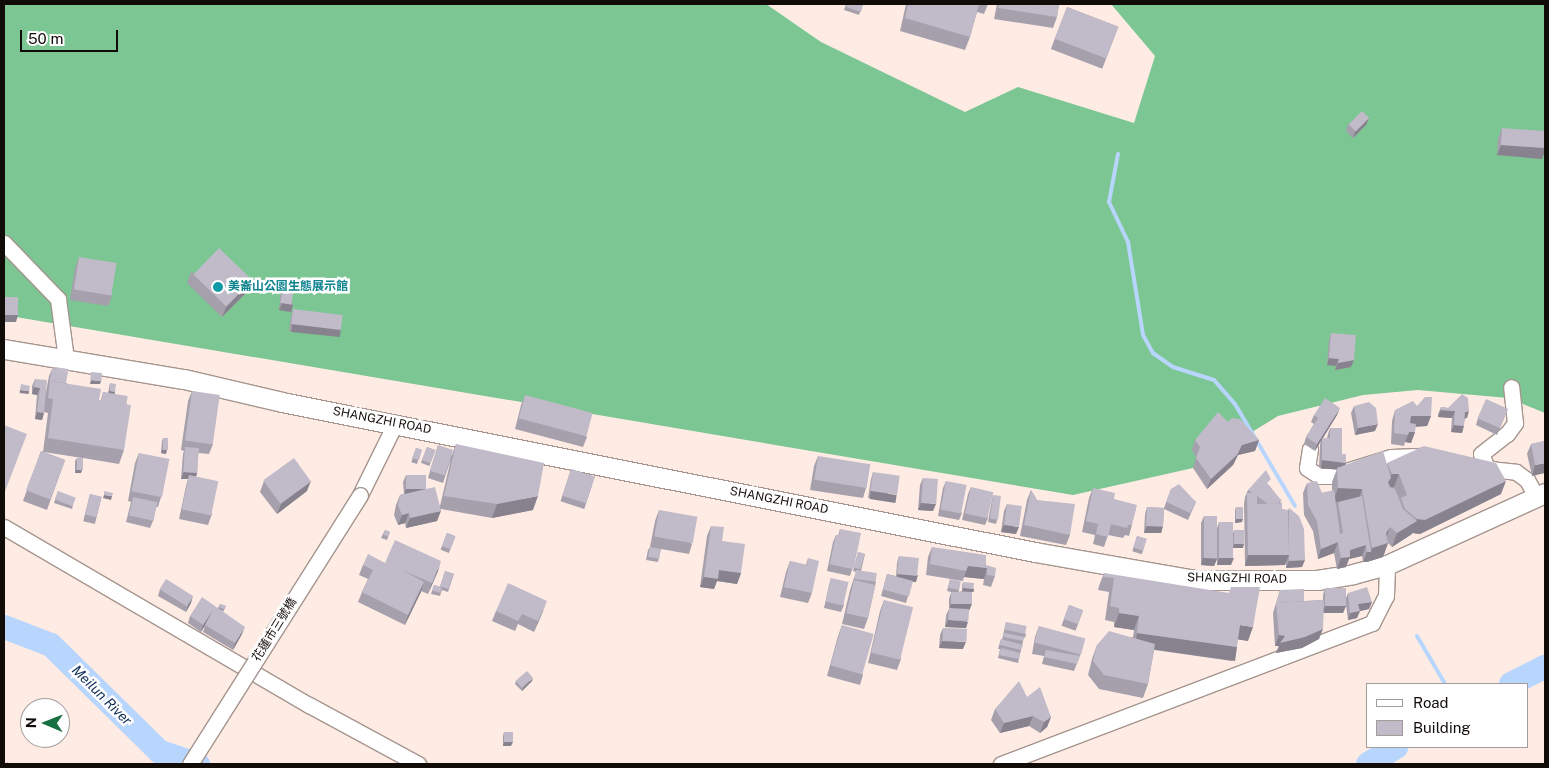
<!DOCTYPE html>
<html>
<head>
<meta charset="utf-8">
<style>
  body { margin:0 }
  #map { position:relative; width:1549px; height:768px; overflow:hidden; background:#feece4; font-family:"Public Sans","Noto Sans TC",sans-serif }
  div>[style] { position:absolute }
  .forest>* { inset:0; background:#7bc693 }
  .stream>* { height:4px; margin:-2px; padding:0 2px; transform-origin:2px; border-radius:2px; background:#b8d5fd }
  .river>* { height:24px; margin:-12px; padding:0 12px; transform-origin:12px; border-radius:12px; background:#b8d5fd }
  .roads { filter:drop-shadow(1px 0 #a5958e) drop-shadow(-1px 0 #a5958e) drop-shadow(0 1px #a5958e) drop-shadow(0 -1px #a5958e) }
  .minor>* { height:15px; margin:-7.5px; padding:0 7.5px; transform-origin:7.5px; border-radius:7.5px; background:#fff }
  .tertiary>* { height:19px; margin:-9.5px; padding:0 9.5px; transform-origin:9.5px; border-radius:9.5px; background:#fff }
  .bridges { filter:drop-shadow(1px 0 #a5958e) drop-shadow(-1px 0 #a5958e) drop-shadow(0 1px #a5958e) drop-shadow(0 -1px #a5958e) }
  .minor-bridge>* { height:15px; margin:-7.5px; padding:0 7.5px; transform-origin:7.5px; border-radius:7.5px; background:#fff }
  .wall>* { inset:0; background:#a6a0ad; transform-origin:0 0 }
  .shaded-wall>* { inset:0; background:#87828d; transform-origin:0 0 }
  .building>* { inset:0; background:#c1bac9; transform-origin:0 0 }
  .dots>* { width:14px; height:14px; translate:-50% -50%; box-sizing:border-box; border:2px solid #fefefe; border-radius:50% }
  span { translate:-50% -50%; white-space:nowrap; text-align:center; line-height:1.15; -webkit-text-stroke:5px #fefefe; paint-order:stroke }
  .culture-label { font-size:12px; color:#0d838f; font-weight:700 }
  .left { translate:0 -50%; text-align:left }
  .street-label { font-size:12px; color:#120c09 }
  .water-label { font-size:14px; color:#0e2e56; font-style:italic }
  .frame { position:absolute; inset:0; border:5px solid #120c09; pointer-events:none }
  .legend { position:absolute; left:1366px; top:683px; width:162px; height:65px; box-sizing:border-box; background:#fefefe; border:1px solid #a09d9c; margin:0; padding:6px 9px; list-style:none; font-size:15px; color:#120c09 }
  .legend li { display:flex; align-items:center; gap:10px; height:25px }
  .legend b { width:25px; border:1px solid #a09d9c }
  .north { position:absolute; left:20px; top:698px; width:50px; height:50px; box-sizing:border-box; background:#fefefe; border:1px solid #a09d9c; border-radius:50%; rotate:271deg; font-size:14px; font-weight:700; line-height:20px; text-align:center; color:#120c09 }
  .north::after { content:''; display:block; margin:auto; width:18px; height:22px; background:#176f42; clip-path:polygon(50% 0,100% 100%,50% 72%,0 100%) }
  .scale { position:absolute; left:20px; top:30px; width:98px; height:22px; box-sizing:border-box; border:2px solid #120c09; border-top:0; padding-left:6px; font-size:15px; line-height:18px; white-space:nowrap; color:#120c09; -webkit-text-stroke:4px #fefefe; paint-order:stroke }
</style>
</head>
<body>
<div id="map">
  <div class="forest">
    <div style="clip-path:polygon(4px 4px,766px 4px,821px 42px,965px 112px,1018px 87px,1134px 123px,1155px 56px,1111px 4px,1545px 4px,1545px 413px,1508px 398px,1418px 390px,1363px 395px,1278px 416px,1193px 468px,1073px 495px,4px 315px)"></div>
  </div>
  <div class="stream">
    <div style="left:1118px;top:154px;width:49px;rotate:100.6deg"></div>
    <div style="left:1109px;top:202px;width:44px;rotate:64.6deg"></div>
    <div style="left:1128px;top:242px;width:94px;rotate:80.8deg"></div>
    <div style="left:1143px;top:335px;width:21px;rotate:61deg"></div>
    <div style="left:1153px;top:353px;width:24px;rotate:35deg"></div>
    <div style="left:1173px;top:367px;width:43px;rotate:17.6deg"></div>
    <div style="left:1214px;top:380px;width:32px;rotate:49deg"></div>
    <div style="left:1235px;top:404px;width:118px;rotate:59.5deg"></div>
    <div style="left:1417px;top:636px;width:56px;rotate:59.7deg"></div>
  </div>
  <div class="river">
    <div style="left:4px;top:627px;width:50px;rotate:21deg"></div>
    <div style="left:51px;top:645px;width:153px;rotate:44.5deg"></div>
    <div style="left:160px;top:752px;width:40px;rotate:18deg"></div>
    <div style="left:1511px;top:684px;width:38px;rotate:-27deg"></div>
    <div style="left:1368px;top:764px;width:33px;rotate:-31deg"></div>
  </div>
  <div class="roads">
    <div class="minor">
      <div style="left:4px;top:243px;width:78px;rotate:46deg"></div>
      <div style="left:58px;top:299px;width:61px;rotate:82.4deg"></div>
      <div style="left:1310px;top:449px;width:19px;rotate:99deg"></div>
      <div style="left:1307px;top:468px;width:14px;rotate:34deg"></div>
      <div style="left:1319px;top:476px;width:11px"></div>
      <div style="left:1330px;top:476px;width:64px;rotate:-17.3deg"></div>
      <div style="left:1391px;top:457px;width:33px;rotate:-2deg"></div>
      <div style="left:1480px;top:468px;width:36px;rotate:6deg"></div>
      <div style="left:1516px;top:472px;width:14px;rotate:36deg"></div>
      <div style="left:1527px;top:480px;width:18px;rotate:61deg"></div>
      <div style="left:1493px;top:469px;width:6px;rotate:-171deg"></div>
      <div style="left:1487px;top:468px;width:15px;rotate:-113deg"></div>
      <div style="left:1481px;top:454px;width:33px;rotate:-38deg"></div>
      <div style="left:1507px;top:434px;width:14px;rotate:-54deg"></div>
      <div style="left:1515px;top:423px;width:36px;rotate:-96deg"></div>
      <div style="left:360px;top:495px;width:79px;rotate:-63.8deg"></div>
      <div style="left:4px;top:527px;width:353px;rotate:30.3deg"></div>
      <div style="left:309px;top:705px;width:124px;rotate:28.4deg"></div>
      <div style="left:1001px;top:764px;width:397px;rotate:-20.8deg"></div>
      <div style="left:1372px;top:623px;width:30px;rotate:-63deg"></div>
      <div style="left:1386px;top:596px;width:31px;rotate:-88deg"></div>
    </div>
    <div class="tertiary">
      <div style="left:4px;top:349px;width:182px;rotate:9.5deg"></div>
      <div style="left:184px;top:379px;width:101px;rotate:13.2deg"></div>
      <div style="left:282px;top:402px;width:768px;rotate:11.27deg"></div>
      <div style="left:1035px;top:552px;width:163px;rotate:9.9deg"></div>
      <div style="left:1196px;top:580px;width:121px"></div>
      <div style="left:1317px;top:580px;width:36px;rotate:-9deg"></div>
      <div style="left:1353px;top:574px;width:35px;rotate:-15deg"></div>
      <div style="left:1387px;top:565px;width:174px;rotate:-24.5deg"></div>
    </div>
  </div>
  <div class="bridges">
    <div class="minor-bridge">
      <div style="left:190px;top:764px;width:318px;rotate:-57.7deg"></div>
    </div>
  </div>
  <div class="wall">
    <div style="clip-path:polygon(846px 4px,863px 4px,859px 15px,844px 10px)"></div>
    <div style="clip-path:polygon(906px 4px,988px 4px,984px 14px,977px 12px,970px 37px,965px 50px,900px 31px)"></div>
    <div style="clip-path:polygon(997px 4px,1059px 4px,1057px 17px,1053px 28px,994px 19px)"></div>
    <div style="left:1067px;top:7px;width:55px;height:45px;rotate:21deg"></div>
    <div style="clip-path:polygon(1369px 118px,1366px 125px,1353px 138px,1346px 131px,1348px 124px)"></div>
    <div style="clip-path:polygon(1502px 128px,1545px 148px,1545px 151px,1542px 159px,1497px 155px,1498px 138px)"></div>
    <div style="clip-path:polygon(79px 257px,112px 296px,108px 306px,70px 300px,75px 268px)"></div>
    <div style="clip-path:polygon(191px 272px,248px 291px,222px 317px,187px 283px)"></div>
    <div style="clip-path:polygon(284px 282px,293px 305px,291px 312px,279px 310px,281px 289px)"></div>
    <div style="clip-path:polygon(293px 309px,339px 336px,289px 331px,291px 316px)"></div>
    <div style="clip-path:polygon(1331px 333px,1351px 367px,1335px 370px,1336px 366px,1327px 365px,1329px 340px)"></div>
    <div style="clip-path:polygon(55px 367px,66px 383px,99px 400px,101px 400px,103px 392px,108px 393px,110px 383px,115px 392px,114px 394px,127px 404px,124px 450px,119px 464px,83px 458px,81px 473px,75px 473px,75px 461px,77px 458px,82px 458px,44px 452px,65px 460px,47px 510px,23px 501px,41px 451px,43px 452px,48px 413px,44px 412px,42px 420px,35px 419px,37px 395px,32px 394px,32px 386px,35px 379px,46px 392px,49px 376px,52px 369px,54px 370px)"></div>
    <div style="clip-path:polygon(192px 391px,213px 444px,209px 454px,198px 453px,197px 473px,196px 477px,212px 514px,208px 525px,179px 519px,186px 486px,188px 479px,181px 479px,183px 454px,184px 451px,181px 450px,188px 401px)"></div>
    <div style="clip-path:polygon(525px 395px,587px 437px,583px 447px,515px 429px,521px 405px)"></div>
    <div style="clip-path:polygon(1354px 406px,1375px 431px,1355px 435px,1351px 413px)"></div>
    <div style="clip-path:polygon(1417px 406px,1431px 416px,1427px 426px,1415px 427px,1415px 432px,1411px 443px,1405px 442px,1404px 446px,1391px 444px,1392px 421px,1395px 410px)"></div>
    <div style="clip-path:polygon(1441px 407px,1448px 408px,1467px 418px,1465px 418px,1462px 433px,1451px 432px,1452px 418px,1438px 417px,1438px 414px)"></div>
    <div style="clip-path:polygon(1508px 409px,1497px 435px,1476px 425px,1478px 418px)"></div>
    <div style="clip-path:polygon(1314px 415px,1337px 415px,1323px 438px,1327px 438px,1328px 434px,1330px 428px,1342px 454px,1346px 465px,1387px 464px,1387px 463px,1501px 494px,1420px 534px,1412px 533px,1412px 534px,1392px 547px,1388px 543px,1383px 557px,1367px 562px,1363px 562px,1362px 556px,1349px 559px,1346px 567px,1337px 569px,1334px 553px,1318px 559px,1313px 531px,1304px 515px,1303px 493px,1307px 483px,1322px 493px,1332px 491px,1332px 482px,1337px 469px,1319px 467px,1320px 445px,1321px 440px,1315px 451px,1304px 444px,1306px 437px,1314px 424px,1311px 422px)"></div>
    <div style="clip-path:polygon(1228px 422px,1259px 440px,1255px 451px,1238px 455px,1233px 465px,1207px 489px,1193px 468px,1196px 457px,1192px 450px,1195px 440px)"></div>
    <div style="clip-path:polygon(163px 438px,166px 454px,161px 453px,162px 441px)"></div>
    <div style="clip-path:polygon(1545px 441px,1532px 476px,1527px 454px,1531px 444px)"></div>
    <div style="clip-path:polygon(456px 444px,533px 510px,492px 518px,441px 509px,437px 521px,406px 528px,405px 523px,398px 525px,394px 515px,396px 505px,400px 495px,404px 494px,403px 482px,406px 475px,426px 489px,440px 506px,451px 459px,443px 483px,428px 478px,438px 445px,452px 455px)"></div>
    <div style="left:427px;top:447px;width:9px;height:17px;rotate:21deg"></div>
    <div style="left:416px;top:448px;width:6px;height:15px;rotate:18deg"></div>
    <div style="clip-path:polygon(139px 453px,161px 497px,158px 507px,156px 507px,153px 521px,150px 528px,126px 522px,131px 502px,128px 501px,135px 463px)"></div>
    <div style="clip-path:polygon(818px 456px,866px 488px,863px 498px,810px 490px,814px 466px)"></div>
    <div style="left:571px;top:469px;width:25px;height:34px;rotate:18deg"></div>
    <div style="clip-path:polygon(873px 472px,894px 502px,868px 498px,871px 479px)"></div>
    <div style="clip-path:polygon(923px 478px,933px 511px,918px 510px,920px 485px)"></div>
    <div style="clip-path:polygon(264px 481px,307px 491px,277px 514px,260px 492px)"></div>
    <div style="clip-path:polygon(946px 481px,962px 513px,959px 520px,938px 516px,943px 488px)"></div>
    <div style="clip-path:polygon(1269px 485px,1281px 503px,1282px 509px,1288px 511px,1289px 508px,1302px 567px,1286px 568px,1286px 561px,1285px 565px,1245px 566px,1244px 504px,1245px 497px,1248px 490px)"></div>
    <div style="clip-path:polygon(971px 487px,988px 518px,985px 525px,962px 520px,968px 494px)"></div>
    <div style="clip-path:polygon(1093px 488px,1114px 499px,1132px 525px,1129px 536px,1125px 535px,1123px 538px,1108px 535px,1104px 547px,1093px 544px,1095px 535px,1082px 532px,1089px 498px)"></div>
    <div style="clip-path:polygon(1171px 489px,1196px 502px,1188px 520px,1164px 509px,1163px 526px,1161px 533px,1144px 533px,1145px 514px,1147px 507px,1164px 508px)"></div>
    <div style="clip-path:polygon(1031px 490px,1037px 500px,1070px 535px,1066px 545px,1020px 536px,1027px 500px)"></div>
    <div style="clip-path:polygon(58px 491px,73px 505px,72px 509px,54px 503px)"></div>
    <div style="left:90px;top:494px;width:12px;height:28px;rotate:14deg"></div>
    <div style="clip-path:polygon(993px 495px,997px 520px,996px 524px,988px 522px,992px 499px)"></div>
    <div style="clip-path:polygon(1007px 504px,1016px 534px,1001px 532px,1004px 511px)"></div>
    <div style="clip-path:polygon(1236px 507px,1242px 522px,1235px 523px,1235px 510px)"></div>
    <div style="clip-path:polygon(659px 510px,692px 544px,689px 554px,661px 549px,658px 562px,646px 560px,648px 550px,650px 547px,655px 521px)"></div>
    <div style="clip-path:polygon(1204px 516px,1217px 528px,1219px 522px,1233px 533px,1234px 530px,1243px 548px,1233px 548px,1231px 565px,1217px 565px,1217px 546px,1217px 559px,1214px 566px,1201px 565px,1201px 523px)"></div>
    <div style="clip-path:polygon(711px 526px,722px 541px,741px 573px,737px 584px,717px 581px,714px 589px,700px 587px,707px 536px)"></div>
    <div style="clip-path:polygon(840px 529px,859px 542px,852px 570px,850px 576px,827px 571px,833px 542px,836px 535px,838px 536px)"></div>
    <div style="clip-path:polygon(385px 530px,390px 532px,387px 540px,381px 538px)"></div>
    <div style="left:447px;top:533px;width:9px;height:18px;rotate:21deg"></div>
    <div style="left:1137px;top:536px;width:10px;height:16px;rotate:17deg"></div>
    <div style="clip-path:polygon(932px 547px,986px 565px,995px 576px,991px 587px,983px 585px,984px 579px,964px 577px,963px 581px,926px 575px,928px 557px)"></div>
    <div style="clip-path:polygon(858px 552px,865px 554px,861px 571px,876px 582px,868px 618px,864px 629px,842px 624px,850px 590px,856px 572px,853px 571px)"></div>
    <div style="clip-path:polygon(899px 556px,916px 582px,912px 582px,906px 603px,881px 596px,887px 574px,896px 576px,897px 563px)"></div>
    <div style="clip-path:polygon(808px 558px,812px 593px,808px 603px,780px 597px,786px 572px,790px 561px,806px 565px)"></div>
    <div style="clip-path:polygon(385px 563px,438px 571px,428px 594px,421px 591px,405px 625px,358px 602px,362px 592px,368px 579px,359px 575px,363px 565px)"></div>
    <div style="clip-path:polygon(445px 571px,454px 574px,448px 592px,442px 590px,440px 596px,431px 594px,434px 585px,440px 587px)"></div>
    <div style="clip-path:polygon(1104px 573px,1248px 641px,1238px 639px,1232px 661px,1154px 650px,1148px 684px,1143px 698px,1099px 689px,1088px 675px,1092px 659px,1097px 645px,1133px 637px,1134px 630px,1114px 627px,1114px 622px,1105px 620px,1109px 592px,1098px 590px,1099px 586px)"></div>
    <div style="clip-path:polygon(831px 578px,844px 605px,841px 612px,824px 608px,829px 585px)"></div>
    <div style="clip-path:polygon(950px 579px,959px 590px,959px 592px,962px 591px,962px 586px,963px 582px,974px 589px,972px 592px,966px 628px,945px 627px,946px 615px,949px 609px,949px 599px,951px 592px,947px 591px)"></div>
    <div style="clip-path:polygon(1325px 588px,1346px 598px,1348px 593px,1372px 602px,1369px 609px,1360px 611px,1357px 618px,1348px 620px,1346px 605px,1343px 613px,1323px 613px,1319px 639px,1302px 648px,1276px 653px,1279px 646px,1275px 646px,1273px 613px,1280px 590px,1304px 601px,1323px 600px,1323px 595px)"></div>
    <div style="clip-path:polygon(160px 589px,191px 603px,186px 612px,158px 596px)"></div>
    <div style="clip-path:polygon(884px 600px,901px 659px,897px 670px,868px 663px,880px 611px)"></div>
    <div style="clip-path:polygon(220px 604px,226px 606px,223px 612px,242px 634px,233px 650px,203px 632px,205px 626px,201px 632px,188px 623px,190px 616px,218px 608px)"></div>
    <div style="left:1069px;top:605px;width:15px;height:22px;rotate:20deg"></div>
    <div style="clip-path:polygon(496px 611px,543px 611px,534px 632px,518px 624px,515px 631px,492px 621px)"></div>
    <div style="clip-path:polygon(1006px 622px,1026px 634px,1025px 638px,1024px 637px,1018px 663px,998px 658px,1000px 649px,998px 649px,1001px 639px,1002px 640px)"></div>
    <div style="clip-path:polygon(842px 625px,863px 675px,860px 685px,827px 676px,838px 636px)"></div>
    <div style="clip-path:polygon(1039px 626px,1081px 653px,1074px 671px,1042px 664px,1044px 656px,1032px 654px,1035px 637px)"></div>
    <div style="clip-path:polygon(943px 628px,963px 649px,939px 648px,940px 635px)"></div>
    <div style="clip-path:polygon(516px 681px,532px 681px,522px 691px,515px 684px)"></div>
    <div style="clip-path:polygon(1027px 697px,1051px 717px,1047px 727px,1040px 733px,1029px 726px,1000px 733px,991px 720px,995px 709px)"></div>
    <div style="clip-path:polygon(504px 732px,511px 746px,503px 746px,503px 736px)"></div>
  </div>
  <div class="shaded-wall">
    <div style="clip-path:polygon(1369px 118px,1366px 125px,1353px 138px,1355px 131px)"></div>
    <div style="clip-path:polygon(1501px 145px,1545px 148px,1545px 151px,1542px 159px,1497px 155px)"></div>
    <div style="clip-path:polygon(252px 280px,248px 291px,222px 317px,226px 307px)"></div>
    <div style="clip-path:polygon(282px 303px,293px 305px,291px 312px,279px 310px)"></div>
    <div style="clip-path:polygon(4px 315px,18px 315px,16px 322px,4px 322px)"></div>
    <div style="left:292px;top:324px;width:49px;height:8px;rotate:6deg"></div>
    <div style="clip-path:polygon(1329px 358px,1339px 359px,1336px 366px,1327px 365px)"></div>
    <div style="clip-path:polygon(1354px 360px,1351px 367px,1335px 370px,1338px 363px)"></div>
    <div style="clip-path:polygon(91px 380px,101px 381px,100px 384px,90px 384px)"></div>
    <div style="clip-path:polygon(34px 387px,40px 388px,37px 395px,32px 394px)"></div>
    <div style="left:20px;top:390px;width:9px;height:3px;rotate:6deg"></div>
    <div style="clip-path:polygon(110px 391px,115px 392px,114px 395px,108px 395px)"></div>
    <div style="clip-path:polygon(1340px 408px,1337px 415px,1315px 451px,1317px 444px)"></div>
    <div style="clip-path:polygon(1441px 410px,1455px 411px,1452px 418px,1438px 417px)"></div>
    <div style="clip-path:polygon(1469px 411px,1467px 418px,1463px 419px,1465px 412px)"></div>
    <div style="clip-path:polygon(37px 412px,44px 413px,42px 420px,35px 419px)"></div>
    <div style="clip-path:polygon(1411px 416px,1431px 416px,1427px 426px,1407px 427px)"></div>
    <div style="clip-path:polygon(1378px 424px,1375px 431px,1355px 435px,1358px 428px)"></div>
    <div style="clip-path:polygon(1454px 425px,1464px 426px,1462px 433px,1451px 432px)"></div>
    <div style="clip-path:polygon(1409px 432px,1415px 432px,1411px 443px,1405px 442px)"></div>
    <div style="clip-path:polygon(1259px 440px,1255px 451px,1238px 455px,1233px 465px,1207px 489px,1211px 479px,1242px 445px)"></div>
    <div style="clip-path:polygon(162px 450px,167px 450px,166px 454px,161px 453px)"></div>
    <div style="left:1322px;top:460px;width:24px;height:8px;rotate:7deg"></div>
    <div style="clip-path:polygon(1545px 463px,1545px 473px,1532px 476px,1535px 465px)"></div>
    <div style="clip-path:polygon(76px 470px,82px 470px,81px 473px,75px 473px)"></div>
    <div style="clip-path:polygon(184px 472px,197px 473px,195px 480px,189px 475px,188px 479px,181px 479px)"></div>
    <div style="clip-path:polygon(1392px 474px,1399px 474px,1394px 487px,1388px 488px,1388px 482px)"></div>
    <div style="clip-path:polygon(311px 481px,307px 491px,277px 514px,281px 504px)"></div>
    <div style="clip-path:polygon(1506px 481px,1501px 494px,1420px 534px,1412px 533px,1412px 534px,1392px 547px,1397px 533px,1416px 521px,1417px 519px)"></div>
    <div style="clip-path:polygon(1338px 488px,1362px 489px,1358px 503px,1333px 502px)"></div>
    <div style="clip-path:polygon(406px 489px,426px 489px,404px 496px)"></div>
    <div style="left:871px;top:491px;width:26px;height:8px;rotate:9deg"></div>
    <div style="clip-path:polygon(104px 495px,112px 496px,111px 500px,103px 498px)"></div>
    <div style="clip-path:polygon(538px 496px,533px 510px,492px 518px,497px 504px)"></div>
    <div style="clip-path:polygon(921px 503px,936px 504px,933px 511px,918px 510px)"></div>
    <div style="clip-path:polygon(441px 511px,437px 521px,406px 528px,410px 518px)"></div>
    <div style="clip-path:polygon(409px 513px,405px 523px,398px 525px,402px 515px)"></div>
    <div style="clip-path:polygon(1236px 519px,1243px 519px,1242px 522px,1235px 523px)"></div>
    <div style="clip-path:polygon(1004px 525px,1019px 527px,1016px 534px,1001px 532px)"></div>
    <div style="clip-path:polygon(1147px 526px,1163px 526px,1161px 533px,1144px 533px)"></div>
    <div style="clip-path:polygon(1390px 527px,1385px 541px,1388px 543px,1383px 557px,1367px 562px,1363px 562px,1367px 552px,1371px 552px,1372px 548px,1386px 533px)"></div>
    <div style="clip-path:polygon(1338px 542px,1334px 553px,1318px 559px,1321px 549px)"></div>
    <div style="clip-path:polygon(1234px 544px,1244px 544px,1243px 548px,1233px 548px)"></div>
    <div style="clip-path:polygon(1366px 545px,1362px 556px,1349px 559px,1346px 567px,1337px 569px,1341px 558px,1350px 550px)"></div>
    <div style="clip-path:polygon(1248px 555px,1289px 555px,1285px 565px,1245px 566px)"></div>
    <div style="clip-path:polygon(1203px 558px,1217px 559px,1214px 566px,1201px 565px)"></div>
    <div style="clip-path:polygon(1219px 558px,1234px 558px,1231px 565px,1217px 565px)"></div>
    <div style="clip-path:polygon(1305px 560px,1302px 567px,1286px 568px,1289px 561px)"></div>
    <div style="clip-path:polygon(441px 561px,438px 571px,428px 594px,432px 583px)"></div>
    <div style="clip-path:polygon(968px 566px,987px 568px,984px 579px,964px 577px)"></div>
    <div style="clip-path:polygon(719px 570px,741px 573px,737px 584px,717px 581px,714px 589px,700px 587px,704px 577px)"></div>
    <div style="clip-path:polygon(898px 574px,918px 575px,916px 582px,895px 581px)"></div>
    <div style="clip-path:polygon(424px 582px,421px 592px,405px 625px,408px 615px)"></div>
    <div style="left:963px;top:588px;width:11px;height:3px;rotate:5deg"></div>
    <div style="clip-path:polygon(193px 596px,191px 603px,186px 612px,188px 605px)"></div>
    <div style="clip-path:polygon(547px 601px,543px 611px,534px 632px,538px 621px)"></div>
    <div style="clip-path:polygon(1372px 602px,1369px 609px,1360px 611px,1357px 618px,1348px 620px,1350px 613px,1358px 604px)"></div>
    <div style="clip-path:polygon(951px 604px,972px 604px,969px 611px,949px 611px)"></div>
    <div style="clip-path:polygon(1325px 606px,1346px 606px,1343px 613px,1323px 613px)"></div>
    <div style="clip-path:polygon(213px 610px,210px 617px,201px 632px,203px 625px)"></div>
    <div style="clip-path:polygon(1119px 613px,1139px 616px,1134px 630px,1114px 627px)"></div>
    <div style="clip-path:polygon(948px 620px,968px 622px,966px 628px,945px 627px)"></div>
    <div style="clip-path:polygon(1240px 625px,1253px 627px,1248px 641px,1235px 639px)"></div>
    <div style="clip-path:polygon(245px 627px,242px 634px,233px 650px,235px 643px)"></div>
    <div style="clip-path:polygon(1323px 629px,1319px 639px,1302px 648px,1276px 653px,1279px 646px,1275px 646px,1279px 635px)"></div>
    <div style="left:1137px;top:633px;width:101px;height:14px;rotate:8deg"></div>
    <div style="clip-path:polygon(942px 641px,966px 642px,963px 649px,939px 648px)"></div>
    <div style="clip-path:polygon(533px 678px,532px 681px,522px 691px,523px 688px)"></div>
    <div style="clip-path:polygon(1033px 716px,1029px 726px,1000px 733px,1004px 723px)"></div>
    <div style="clip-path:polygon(1051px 717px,1047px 727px,1040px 733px,1044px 722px)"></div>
    <div style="clip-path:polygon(504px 742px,513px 742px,511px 746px,503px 746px)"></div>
  </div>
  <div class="building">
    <div style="clip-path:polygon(847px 4px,863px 4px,861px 12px,846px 7px)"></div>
    <div style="clip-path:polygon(908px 4px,979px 4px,970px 37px,905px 18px)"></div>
    <div style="clip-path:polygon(999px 4px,1059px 4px,1057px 17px,998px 8px)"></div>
    <div style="left:1067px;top:7px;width:55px;height:34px;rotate:21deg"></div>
    <div style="left:1362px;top:111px;width:10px;height:19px;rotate:45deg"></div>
    <div style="left:1502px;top:128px;width:43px;height:17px;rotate:4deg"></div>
    <div style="left:219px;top:248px;width:46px;height:37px;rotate:44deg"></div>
    <div style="left:79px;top:257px;width:38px;height:33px;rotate:9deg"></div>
    <div style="left:284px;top:282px;width:11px;height:21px;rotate:10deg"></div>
    <div style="left:4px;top:297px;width:14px;height:18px"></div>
    <div style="left:293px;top:309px;width:50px;height:15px;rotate:7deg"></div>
    <div style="clip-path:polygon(1331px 333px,1356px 335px,1354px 360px,1338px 363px,1339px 359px,1329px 358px)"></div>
    <div style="clip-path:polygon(55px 367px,68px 369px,68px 374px,68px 372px,55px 370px)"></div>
    <div style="clip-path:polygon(52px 369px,68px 372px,66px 383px,50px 381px,49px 384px)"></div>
    <div style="left:91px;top:372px;width:11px;height:8px;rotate:5deg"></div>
    <div style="clip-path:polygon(35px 379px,47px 380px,44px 413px,37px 412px,40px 388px,34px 387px)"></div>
    <div style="clip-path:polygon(50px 381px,101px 389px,99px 400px,131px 405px,124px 450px,48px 438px,53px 399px,48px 398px)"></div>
    <div style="clip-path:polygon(110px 383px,116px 384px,115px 392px,110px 391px)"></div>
    <div style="clip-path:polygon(21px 384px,30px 386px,29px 391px,20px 390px)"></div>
    <div style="left:192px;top:391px;width:28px;height:50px;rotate:8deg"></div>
    <div style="left:103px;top:392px;width:25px;height:9px;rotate:9deg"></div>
    <div style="clip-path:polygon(1462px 394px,1468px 398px,1469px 411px,1465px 412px,1464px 426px,1454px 425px,1455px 411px,1441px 410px,1441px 407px,1448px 408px)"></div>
    <div style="left:525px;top:395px;width:70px;height:24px;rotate:15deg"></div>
    <div style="clip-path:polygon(1425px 397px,1432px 397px,1431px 416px,1411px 416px,1410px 423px,1416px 424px,1415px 432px,1409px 432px,1408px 435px,1394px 433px,1395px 410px,1413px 401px,1417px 406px)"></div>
    <div style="clip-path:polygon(1325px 398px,1340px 408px,1317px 444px,1306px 437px,1318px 418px,1314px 415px)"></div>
    <div style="left:1486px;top:399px;width:24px;height:21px;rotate:24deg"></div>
    <div style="clip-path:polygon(1369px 402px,1376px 408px,1378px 424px,1358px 428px,1354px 406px)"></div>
    <div style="clip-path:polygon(1218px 412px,1228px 422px,1232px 418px,1240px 419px,1259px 440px,1242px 445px,1237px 455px,1211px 479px,1196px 458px,1200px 447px,1195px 440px)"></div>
    <div style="clip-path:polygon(4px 425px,27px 434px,4px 494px)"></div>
    <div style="clip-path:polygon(1330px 428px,1342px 428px,1342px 454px,1346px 454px,1346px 463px,1322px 460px,1322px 438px,1330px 438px)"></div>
    <div style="left:163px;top:438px;width:5px;height:12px"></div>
    <div style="clip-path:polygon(1545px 441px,1545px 463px,1535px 465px,1531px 444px)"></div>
    <div style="clip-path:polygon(456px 444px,544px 463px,538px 496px,497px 504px,444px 496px)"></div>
    <div style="left:438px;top:445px;width:16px;height:27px;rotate:18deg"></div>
    <div style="clip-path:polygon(1424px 446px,1496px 463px,1506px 481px,1425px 520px,1417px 519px,1405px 509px,1401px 498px,1407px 495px,1399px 474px,1392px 474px,1387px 463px)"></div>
    <div style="left:185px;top:447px;width:14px;height:25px;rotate:4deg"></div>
    <div style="left:427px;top:447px;width:9px;height:14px;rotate:21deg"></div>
    <div style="clip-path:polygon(416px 448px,422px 450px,419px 460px,412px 458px)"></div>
    <div style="left:41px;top:451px;width:26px;height:42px;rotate:21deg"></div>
    <div style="clip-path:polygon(1383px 451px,1391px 478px,1388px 482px,1390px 487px,1395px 489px,1403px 509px,1417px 521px,1397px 533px,1390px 527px,1386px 533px,1388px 543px,1372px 548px,1362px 489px,1338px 488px,1337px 468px)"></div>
    <div style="left:139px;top:453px;width:31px;height:39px;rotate:11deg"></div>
    <div style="left:818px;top:456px;width:53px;height:24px;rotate:9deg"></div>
    <div style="left:77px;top:458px;width:6px;height:12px"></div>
    <div style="left:294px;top:458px;width:29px;height:38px;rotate:54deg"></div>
    <div style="left:571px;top:469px;width:25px;height:28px;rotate:18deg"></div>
    <div style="clip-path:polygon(1266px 470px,1271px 479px,1267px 483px,1282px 501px,1277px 503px,1268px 504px,1257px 496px,1257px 493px,1252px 493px,1248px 490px)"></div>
    <div style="left:873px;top:472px;width:27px;height:19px;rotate:8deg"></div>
    <div style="left:189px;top:475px;width:30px;height:35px;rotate:12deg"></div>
    <div style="left:406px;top:475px;width:20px;height:14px"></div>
    <div style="left:923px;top:478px;width:15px;height:25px;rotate:4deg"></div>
    <div style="left:946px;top:481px;width:21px;height:29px;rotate:11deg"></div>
    <div style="clip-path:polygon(1317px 481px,1322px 493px,1334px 490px,1340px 534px,1343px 533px,1338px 502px,1362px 496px,1371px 552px,1367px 552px,1366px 545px,1350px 550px,1350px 557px,1341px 558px,1338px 542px,1321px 549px,1317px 521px,1308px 505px,1307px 483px)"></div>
    <div style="clip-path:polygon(1179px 484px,1196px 502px,1190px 513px,1166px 502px,1171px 489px)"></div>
    <div style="clip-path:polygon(435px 487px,441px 511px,410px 518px,409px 513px,402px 515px,398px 505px,400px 495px)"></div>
    <div style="left:971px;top:487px;width:23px;height:27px;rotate:13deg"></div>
    <div style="clip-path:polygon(1093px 488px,1115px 493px,1114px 499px,1137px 505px,1132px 525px,1128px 525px,1127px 528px,1111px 524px,1108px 537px,1096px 534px,1098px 524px,1086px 521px)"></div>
    <div style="clip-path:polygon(1031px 490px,1037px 500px,1075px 504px,1070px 535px,1024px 525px)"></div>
    <div style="left:58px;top:491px;width:19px;height:9px;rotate:21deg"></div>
    <div style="clip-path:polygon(104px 491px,113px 493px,112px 496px,104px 495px)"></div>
    <div style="clip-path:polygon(1247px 493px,1257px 493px,1257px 504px,1282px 503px,1282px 509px,1288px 510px,1289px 555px,1248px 555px)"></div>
    <div style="left:90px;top:494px;width:12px;height:21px;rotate:14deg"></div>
    <div style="left:993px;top:495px;width:8px;height:24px;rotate:7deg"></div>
    <div style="left:133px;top:497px;width:25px;height:19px;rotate:12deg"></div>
    <div style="left:1007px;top:504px;width:15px;height:21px;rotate:8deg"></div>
    <div style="left:1147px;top:507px;width:17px;height:19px;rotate:3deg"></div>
    <div style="left:1236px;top:507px;width:7px;height:12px"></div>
    <div style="clip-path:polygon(1289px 508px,1299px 516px,1304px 529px,1305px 560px,1289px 561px)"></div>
    <div style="left:659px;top:510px;width:39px;height:27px;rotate:10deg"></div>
    <div style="left:1204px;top:516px;width:13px;height:42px"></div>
    <div style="left:1219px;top:522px;width:14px;height:36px"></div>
    <div style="clip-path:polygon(711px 526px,724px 527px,722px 541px,745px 544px,741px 573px,719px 570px,718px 579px,704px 577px)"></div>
    <div style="clip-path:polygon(840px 529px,861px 533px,859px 542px,859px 540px,839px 536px)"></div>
    <div style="clip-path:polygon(385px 530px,390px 532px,388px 537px,383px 534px)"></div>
    <div style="left:1234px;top:530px;width:10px;height:14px"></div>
    <div style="left:447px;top:533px;width:9px;height:14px;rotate:21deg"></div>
    <div style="left:836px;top:535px;width:24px;height:30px;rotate:12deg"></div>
    <div style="left:1137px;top:536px;width:10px;height:12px;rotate:17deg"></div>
    <div style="clip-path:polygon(395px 540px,441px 561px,432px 583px,402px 570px,424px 582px,408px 615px,362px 592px,373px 570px,363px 565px,368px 554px,385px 563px)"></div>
    <div style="left:650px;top:547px;width:11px;height:10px;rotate:10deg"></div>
    <div style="clip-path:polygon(932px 547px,986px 555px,986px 565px,996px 568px,995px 576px,987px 575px,987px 568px,968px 566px,966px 571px,930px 564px)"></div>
    <div style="left:858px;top:552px;width:7px;height:16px;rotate:16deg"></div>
    <div style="left:899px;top:556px;width:20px;height:18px;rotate:6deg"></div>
    <div style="clip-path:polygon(808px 558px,819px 561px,812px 593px,784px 587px,790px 561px,807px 565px)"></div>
    <div style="left:856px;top:570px;width:21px;height:9px;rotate:8deg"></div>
    <div style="left:445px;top:571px;width:9px;height:16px;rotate:18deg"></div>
    <div style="clip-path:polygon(1104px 573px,1229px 593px,1231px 587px,1260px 587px,1253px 627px,1240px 625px,1237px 647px,1137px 633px,1139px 616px,1119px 613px,1119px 608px,1110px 606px,1114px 578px,1103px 577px)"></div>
    <div style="left:887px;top:574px;width:27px;height:16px;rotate:15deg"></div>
    <div style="left:831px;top:578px;width:18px;height:24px;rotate:13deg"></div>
    <div style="left:166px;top:579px;width:32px;height:12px;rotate:32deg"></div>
    <div style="left:950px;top:579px;width:11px;height:9px;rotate:10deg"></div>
    <div style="left:854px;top:580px;width:22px;height:34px;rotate:13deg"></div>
    <div style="left:963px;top:582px;width:11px;height:6px;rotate:5deg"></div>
    <div style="clip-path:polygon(508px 583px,547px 601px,538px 621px,522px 614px,518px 621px,496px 611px)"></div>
    <div style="left:434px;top:585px;width:8px;height:6px;rotate:14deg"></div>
    <div style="clip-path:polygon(1367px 587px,1372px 602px,1358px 604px,1360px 611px,1350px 613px,1348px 593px)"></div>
    <div style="left:1325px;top:588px;width:21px;height:18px"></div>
    <div style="clip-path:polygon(1304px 589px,1304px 601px,1276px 603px,1275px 607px,1280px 590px)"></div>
    <div style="left:951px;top:592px;width:21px;height:12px"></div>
    <div style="clip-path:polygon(202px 597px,245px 627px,235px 643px,205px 625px,213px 610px,203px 625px,190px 616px)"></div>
    <div style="left:884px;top:600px;width:30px;height:54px;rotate:14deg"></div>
    <div style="clip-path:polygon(1324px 600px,1323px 629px,1305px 637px,1280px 643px,1285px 636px,1279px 635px,1276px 603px)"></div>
    <div style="clip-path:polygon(220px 604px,226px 606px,224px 609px,219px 607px)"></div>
    <div style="left:1069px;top:605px;width:15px;height:15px;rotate:20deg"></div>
    <div style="left:949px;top:608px;width:20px;height:12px;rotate:3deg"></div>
    <div style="left:1006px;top:622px;width:21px;height:8px;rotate:11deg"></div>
    <div style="left:842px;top:625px;width:33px;height:42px;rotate:16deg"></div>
    <div style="left:1039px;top:626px;width:48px;height:17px;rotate:15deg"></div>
    <div style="left:943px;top:628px;width:24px;height:13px;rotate:2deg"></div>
    <div style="clip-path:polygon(1109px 631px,1155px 644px,1148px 684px,1104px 675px,1093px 661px,1097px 645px)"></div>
    <div style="left:1004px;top:633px;width:20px;height:4px;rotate:11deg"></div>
    <div style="clip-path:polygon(1001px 639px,1023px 645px,1021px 650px,1000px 645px)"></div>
    <div style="clip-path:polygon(1001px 648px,1020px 653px,1019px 659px,999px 655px)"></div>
    <div style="clip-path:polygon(1046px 650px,1080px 656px,1077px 664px,1044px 657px)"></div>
    <div style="left:527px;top:671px;width:9px;height:15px;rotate:49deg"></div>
    <div style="clip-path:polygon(1019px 681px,1027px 697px,1040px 687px,1051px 717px,1044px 722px,1033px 716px,1004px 723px,995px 709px)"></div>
    <div style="left:504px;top:732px;width:9px;height:10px"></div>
    <div style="clip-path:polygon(7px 762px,11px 764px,5px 764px)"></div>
  </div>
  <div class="dots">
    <div style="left:218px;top:287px;background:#0f9aa8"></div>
  </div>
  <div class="culture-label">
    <span class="left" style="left:228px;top:287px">美崙山公園生態展示館</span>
  </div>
  <div class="street-label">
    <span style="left:382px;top:421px;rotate:11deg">SHANGZHI ROAD</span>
    <span style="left:779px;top:501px;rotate:11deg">SHANGZHI ROAD</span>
    <span style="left:1237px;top:579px;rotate:1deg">SHANGZHI ROAD</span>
    <span style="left:275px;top:630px;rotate:-58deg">花蓮市三號橋</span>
  </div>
  <div class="water-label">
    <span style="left:102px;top:695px;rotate:45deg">Meilun River</span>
  </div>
  <div class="frame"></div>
  <ul class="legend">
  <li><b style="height:6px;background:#fff"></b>Road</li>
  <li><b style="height:14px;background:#c1bac9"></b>Building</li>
  </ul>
  <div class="north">N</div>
  <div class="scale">50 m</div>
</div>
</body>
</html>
